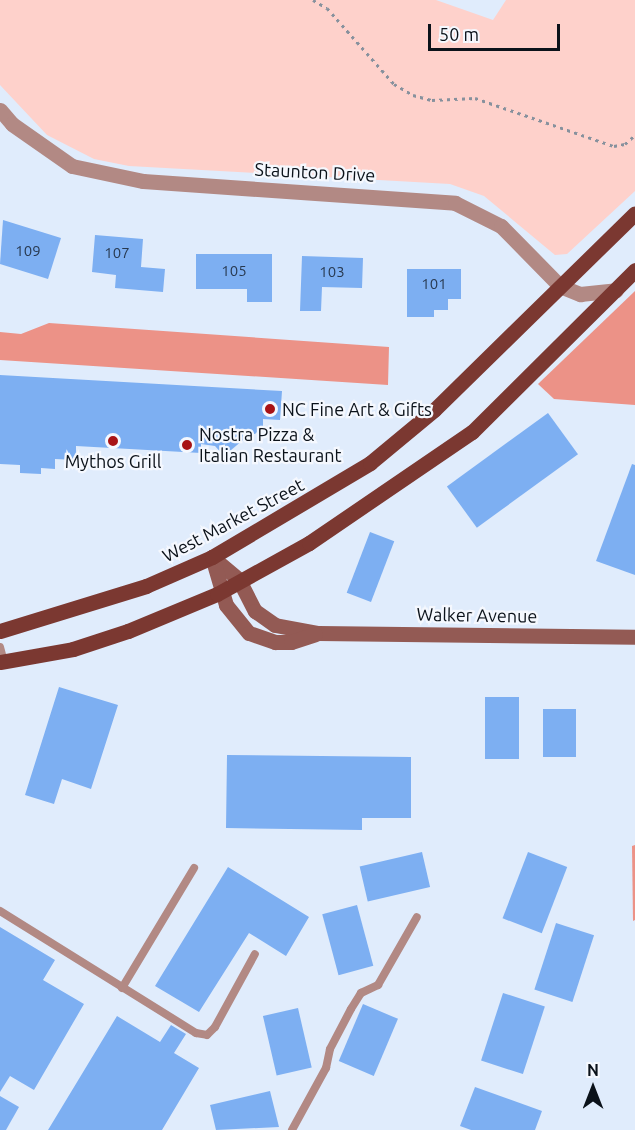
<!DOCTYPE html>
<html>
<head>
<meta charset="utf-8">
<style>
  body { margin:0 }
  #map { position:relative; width:635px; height:1130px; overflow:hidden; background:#e0ecfc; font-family:Ubuntu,sans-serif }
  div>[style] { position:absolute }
  .green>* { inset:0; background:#fed1cb }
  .forest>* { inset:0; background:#ec9287 }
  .building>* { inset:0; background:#7daff2; transform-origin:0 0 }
  .path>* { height:3px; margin-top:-1.5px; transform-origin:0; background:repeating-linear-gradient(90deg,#87919d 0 3px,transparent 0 7.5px) }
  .lane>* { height:8px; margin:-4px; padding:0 4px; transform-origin:4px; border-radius:4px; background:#b28984 }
  .street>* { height:15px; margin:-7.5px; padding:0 7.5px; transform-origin:7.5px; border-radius:7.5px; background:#b28984 }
  .secondary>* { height:15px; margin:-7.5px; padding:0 7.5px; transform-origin:7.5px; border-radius:7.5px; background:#935a54 }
  .primary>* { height:15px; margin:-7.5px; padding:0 7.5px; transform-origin:7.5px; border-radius:7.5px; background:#7b3831 }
  .dots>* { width:16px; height:16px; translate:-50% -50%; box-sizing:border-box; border:3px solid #f5f8fe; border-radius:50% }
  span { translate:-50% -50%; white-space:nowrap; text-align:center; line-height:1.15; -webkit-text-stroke:4.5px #f5f8fe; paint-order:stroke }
  .number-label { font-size:15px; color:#283950 }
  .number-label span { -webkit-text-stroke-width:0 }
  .street-label { font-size:18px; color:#0b121a }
  .poi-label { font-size:18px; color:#0b121a }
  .left { translate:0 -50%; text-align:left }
  .north { position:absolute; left:563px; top:1058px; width:60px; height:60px; -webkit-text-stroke:4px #f5f8fe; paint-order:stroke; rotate:0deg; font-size:16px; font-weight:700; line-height:24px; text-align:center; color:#0b121a }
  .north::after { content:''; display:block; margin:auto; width:21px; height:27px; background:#0b121a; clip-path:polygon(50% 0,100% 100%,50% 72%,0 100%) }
  .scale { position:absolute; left:428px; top:24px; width:132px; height:27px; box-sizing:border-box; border:3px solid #0b121a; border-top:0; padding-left:8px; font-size:18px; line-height:21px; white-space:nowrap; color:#0b121a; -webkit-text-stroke:4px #f5f8fe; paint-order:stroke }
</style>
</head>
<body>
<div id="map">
  <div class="green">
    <div style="clip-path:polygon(0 0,436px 0,493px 20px,506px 0,635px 0,635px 191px,567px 254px,555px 255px,484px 196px,450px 184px,129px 166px,94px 159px,47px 135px,0 85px)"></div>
  </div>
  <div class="forest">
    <div style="clip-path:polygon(635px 291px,635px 405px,554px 399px,538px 384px)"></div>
    <div style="clip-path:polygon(49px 323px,389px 347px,388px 385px,0 360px,0 332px,21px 334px)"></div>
    <div style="clip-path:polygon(635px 845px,635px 920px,633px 921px,632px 846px)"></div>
  </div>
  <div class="building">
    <div style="clip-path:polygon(3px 220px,61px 238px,48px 279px,0 264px)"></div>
    <div style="clip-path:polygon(95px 235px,143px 239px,141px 267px,165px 269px,163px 292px,115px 288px,116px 275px,92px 272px)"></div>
    <div style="clip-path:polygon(196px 254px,272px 254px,272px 302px,247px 302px,247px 289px,196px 289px)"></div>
    <div style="clip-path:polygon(302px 256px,363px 258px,362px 288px,322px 287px,321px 311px,300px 311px)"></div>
    <div style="clip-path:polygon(407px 269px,461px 269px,461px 299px,448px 299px,448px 310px,434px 310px,434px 317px,407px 317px)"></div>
    <div style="clip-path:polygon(0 375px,282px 391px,280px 420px,263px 419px,263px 426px,255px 434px,243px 433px,243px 440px,224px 456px,215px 446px,201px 444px,201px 453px,76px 446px,76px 460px,55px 459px,55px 469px,41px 468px,41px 474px,20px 473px,20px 465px,0 464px)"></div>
    <div style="left:548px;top:413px;width:51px;height:125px;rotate:54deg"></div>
    <div style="clip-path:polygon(632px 464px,635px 465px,635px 575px,596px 561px)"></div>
    <div style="left:370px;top:532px;width:26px;height:65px;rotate:21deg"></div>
    <div style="clip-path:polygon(59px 687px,118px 705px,91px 789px,62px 779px,54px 804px,25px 795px)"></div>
    <div style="left:485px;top:697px;width:34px;height:62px"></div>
    <div style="left:543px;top:709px;width:33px;height:48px"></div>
    <div style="clip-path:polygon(227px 755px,411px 757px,411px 818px,362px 818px,362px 830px,226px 828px)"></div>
    <div style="left:422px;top:852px;width:36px;height:64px;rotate:77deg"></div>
    <div style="left:528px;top:852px;width:42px;height:71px;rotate:21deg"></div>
    <div style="clip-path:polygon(228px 867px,309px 917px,286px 956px,249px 933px,199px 1012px,155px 986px)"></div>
    <div style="left:357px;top:905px;width:63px;height:36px;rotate:75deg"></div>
    <div style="left:556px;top:923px;width:40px;height:70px;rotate:18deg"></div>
    <div style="clip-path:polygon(0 927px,55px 960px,43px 980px,84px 1004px,34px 1090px,10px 1076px,0 1092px)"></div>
    <div style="left:503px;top:993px;width:44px;height:71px;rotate:18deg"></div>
    <div style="left:363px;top:1004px;width:38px;height:62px;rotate:23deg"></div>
    <div style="left:298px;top:1008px;width:61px;height:36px;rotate:77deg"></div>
    <div style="clip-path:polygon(117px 1016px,160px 1042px,171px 1025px,186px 1034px,174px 1053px,199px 1068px,162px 1130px,48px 1130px)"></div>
    <div style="clip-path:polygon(475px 1087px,542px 1111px,535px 1130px,471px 1130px,460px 1126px)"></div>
    <div style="clip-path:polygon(270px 1091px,279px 1127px,216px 1130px,210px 1105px)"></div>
    <div style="clip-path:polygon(0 1096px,19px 1107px,6px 1130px,0 1130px)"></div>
  </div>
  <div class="path">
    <div style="left:313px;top:0;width:16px;rotate:30deg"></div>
    <div style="left:327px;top:8px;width:101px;rotate:48.6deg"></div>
    <div style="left:394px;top:84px;width:22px;rotate:30deg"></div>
    <div style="left:413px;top:95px;width:20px;rotate:15deg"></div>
    <div style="left:432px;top:100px;width:43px;rotate:-2.7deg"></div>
    <div style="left:475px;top:98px;width:147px;rotate:19.1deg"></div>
    <div style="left:614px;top:146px;width:11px;rotate:-10deg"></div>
    <div style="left:625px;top:144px;width:13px;rotate:-42deg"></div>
  </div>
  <div class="lane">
    <div style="left:0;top:647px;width:16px;rotate:75deg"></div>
    <div style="left:0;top:911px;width:231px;rotate:31.9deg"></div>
    <div style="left:196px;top:1033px;width:11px;rotate:10deg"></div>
    <div style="left:207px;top:1035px;width:11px;rotate:-45deg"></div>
    <div style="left:215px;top:1027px;width:83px;rotate:-61.3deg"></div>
    <div style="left:122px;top:988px;width:140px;rotate:-59deg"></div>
    <div style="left:292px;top:1130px;width:71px;rotate:-61.3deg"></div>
    <div style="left:326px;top:1068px;width:19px;rotate:-78deg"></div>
    <div style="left:330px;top:1049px;width:45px;rotate:-62.3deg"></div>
    <div style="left:351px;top:1009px;width:19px;rotate:-58deg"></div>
    <div style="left:361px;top:993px;width:19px;rotate:-25deg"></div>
    <div style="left:378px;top:985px;width:78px;rotate:-60.2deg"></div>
  </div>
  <div class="street">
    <div style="left:0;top:110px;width:18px;rotate:49deg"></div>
    <div style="left:12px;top:124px;width:73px;rotate:35deg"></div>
    <div style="left:72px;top:166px;width:73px;rotate:11.9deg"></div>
    <div style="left:143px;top:181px;width:313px;rotate:4deg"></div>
    <div style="left:455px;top:203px;width:51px;rotate:26.6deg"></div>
    <div style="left:501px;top:226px;width:84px;rotate:45.5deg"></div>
    <div style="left:560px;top:286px;width:22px;rotate:22deg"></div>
    <div style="left:580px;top:294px;width:36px;rotate:-6deg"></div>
  </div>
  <div class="secondary">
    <div style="left:212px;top:557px;width:35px;rotate:40deg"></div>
    <div style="left:239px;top:580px;width:35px;rotate:63deg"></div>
    <div style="left:255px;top:611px;width:24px;rotate:35deg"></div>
    <div style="left:275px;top:625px;width:44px;rotate:10.5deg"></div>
    <div style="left:318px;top:633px;width:317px;rotate:0.7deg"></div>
    <div style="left:212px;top:557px;width:50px;rotate:73.7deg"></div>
    <div style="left:226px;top:605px;width:36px;rotate:51deg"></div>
    <div style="left:249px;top:633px;width:28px;rotate:19deg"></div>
    <div style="left:275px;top:642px;width:16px"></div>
    <div style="left:291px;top:642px;width:25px;rotate:-18deg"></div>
  </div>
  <div class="primary">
    <div style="left:0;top:631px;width:153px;rotate:-17.1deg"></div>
    <div style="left:146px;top:586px;width:72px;rotate:-23.7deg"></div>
    <div style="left:212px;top:557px;width:184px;rotate:-30.7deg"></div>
    <div style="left:370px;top:463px;width:83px;rotate:-39.6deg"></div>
    <div style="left:434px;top:410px;width:281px;rotate:-44.4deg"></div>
    <div style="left:0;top:662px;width:74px;rotate:-10.1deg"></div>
    <div style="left:73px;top:649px;width:58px;rotate:-18.1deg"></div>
    <div style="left:128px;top:631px;width:96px;rotate:-22.6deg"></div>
    <div style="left:217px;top:594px;width:105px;rotate:-29deg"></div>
    <div style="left:309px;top:543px;width:197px;rotate:-34.3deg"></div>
    <div style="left:472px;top:432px;width:230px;rotate:-44.8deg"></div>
  </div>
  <div class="dots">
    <div style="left:270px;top:409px;background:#a81316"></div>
    <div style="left:113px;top:441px;background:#a81316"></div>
    <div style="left:187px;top:445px;background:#a81316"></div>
  </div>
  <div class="number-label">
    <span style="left:28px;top:251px">109</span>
    <span style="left:117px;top:253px">107</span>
    <span style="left:234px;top:271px">105</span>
    <span style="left:332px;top:272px">103</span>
    <span style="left:434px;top:284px">101</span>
  </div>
  <div class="street-label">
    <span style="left:315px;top:172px;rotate:3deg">Staunton Drive</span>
    <span style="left:233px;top:520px;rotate:-28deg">West Market Street</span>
    <span style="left:477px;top:615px;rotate:1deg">Walker Avenue</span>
  </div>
  <div class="poi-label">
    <span class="left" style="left:282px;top:409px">NC Fine Art &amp; Gifts</span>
    <span class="left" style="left:199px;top:445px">Nostra Pizza &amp;<br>Italian Restaurant</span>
    <span style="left:113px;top:461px">Mythos Grill</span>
  </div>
  <div class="north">N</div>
  <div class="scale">50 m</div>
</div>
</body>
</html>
